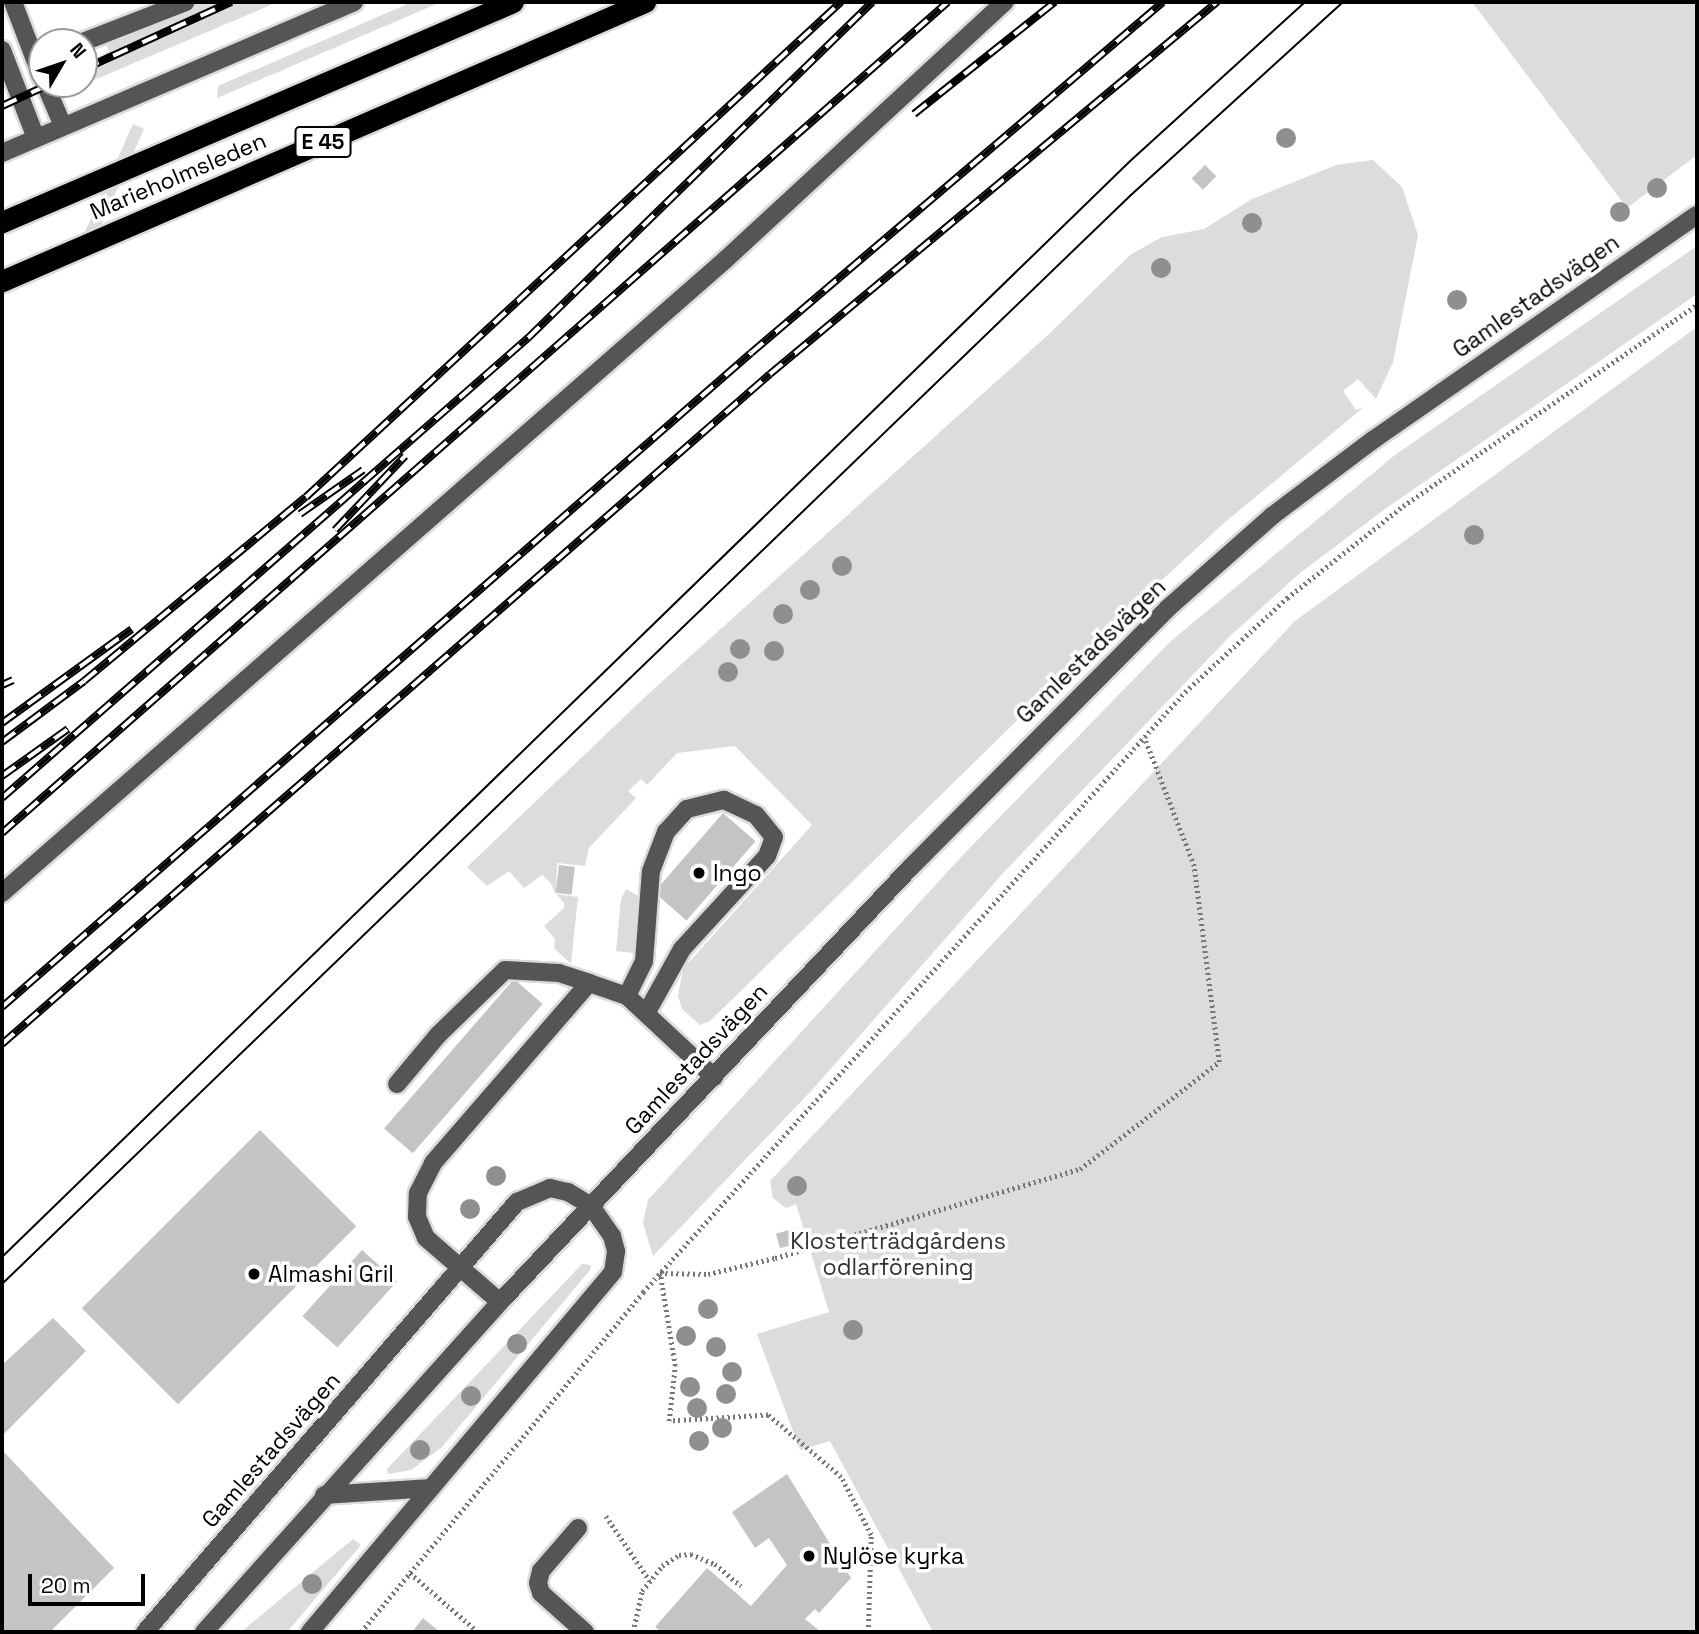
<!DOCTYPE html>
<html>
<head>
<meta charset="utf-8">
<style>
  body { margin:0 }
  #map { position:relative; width:1699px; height:1634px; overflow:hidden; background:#fff; font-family:"Space Grotesk",sans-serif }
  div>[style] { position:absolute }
  .green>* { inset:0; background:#dcdcdc; transform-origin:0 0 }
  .building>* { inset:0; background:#c4c4c4; transform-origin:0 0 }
  .path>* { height:4.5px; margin-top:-2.25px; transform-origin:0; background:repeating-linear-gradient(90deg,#777 0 2px,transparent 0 5.5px) }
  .roads { filter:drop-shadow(2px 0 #dbdbdb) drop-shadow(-2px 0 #dbdbdb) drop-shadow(0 2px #dbdbdb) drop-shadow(0 -2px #dbdbdb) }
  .minor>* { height:18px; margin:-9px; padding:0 9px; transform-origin:9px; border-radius:9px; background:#555 }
  .highway>* { height:21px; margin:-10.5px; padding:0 10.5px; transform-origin:10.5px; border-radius:10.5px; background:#000 }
  .tram>* { height:2px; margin:-1px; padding:0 1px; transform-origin:1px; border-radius:1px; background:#000 }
  .rail>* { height:8px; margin-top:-4px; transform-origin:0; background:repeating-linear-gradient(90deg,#fff 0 16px,#000 0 32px); box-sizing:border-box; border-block:2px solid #000 }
  .trees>* { width:20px; height:20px; margin:-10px; border-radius:50%; background:#8f8f8f }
  .dots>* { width:19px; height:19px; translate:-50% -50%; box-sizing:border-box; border:4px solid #fff; border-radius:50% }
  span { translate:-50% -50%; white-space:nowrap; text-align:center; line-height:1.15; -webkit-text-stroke:7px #fff; paint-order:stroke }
  .shield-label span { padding:2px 5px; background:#fff; border:2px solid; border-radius:5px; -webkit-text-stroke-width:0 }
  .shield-label { font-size:21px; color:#000; font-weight:700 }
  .street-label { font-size:23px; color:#000 }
  .poi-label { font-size:23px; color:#000 }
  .left { translate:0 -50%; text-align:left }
  .park-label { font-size:23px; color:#333 }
  .frame { position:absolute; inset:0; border:4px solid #000; pointer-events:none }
  .north { position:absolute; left:28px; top:28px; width:70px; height:70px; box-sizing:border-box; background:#fff; border:2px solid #999; border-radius:50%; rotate:51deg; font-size:19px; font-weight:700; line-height:28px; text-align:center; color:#000 }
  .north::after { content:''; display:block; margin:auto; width:24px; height:32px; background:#000; clip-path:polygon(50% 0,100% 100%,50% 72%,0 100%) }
  .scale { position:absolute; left:28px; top:1574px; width:117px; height:32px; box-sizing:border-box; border:4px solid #000; border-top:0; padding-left:9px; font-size:21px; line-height:24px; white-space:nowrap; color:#000; -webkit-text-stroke:5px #fff; paint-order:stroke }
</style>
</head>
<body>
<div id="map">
  <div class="green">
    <div style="clip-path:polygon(199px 2px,278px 2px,94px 80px,85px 73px,88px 64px,109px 51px,105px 42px)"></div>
    <div style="clip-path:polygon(412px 2px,441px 2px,217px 98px,218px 86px)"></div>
    <div style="clip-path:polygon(1472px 2px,1697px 2px,1697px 155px,1627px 208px)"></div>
    <div style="left:133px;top:124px;width:12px;height:143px;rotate:24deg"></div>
    <div style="clip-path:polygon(1373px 160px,1402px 187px,1418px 235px,1393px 362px,1376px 399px,1358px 379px,1343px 391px,1356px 410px,1364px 407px,1224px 523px,1138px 602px,710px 1021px,700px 1025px,682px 1009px,678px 996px,683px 969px,812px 825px,735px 746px,677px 753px,647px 785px,641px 779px,628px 791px,636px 798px,589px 848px,585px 866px,557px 863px,556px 894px,578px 897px,571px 964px,554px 948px,555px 939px,544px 926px,564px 908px,564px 903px,556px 894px,550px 882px,542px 875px,524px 888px,509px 871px,487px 886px,467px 867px,645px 697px,1048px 335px,1130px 255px,1162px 237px,1204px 229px,1252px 199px,1336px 165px)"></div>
    <div style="clip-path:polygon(1697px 246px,1697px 294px,1385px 509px,1300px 573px,1231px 635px,1005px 871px,811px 1091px,653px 1256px,643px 1223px,648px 1200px,961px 857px,1171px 641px,1395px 455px)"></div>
    <div style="clip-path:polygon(1697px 327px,1697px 1632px,933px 1632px,830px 1441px,800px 1450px,757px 1334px,829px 1312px,796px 1204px,786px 1208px,773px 1198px,770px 1181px,1295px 621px)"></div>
    <div style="clip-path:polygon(626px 889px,638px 896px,634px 953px,616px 951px,621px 899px)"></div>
    <div style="clip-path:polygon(582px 1264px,591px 1265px,590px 1270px,442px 1447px,411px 1470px,388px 1474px,387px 1469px)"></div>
    <div style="clip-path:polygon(353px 1539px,361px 1545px,287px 1632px,241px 1632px)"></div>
  </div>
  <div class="building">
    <div style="left:1205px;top:165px;width:16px;height:19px;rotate:45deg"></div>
    <div style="left:723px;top:813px;width:43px;height:105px;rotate:41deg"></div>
    <div style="left:559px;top:865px;width:16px;height:28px;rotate:7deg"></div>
    <div style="left:514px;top:979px;width:38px;height:198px;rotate:41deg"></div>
    <div style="left:260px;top:1130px;width:136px;height:252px;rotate:45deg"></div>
    <div style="left:796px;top:1228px;width:15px;height:21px;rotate:74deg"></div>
    <div style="left:362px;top:1250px;width:47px;height:89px;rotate:42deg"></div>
    <div style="clip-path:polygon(53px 1318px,86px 1351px,2px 1436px,2px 1365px)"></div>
    <div style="clip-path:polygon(2px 1450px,114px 1568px,50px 1632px,2px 1632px)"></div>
    <div style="clip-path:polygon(787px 1474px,851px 1578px,819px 1613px,815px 1609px,805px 1619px,821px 1632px,662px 1632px,655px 1627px,707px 1568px,751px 1606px,787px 1565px,769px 1538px,755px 1548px,732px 1512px)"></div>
    <div style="clip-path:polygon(423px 1618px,440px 1632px,412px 1632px)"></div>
  </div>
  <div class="path">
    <div style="left:606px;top:1516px;width:78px;rotate:55.9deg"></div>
    <div style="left:410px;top:1573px;width:90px;rotate:40.9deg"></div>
    <div style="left:361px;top:1632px;width:442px;rotate:-50.3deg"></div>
    <div style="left:643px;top:1292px;width:809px;rotate:-47.91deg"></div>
    <div style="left:1185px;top:692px;width:139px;rotate:-42.7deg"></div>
    <div style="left:1287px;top:598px;width:148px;rotate:-38.4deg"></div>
    <div style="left:1403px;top:506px;width:356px;rotate:-34.4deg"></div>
    <div style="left:633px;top:1632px;width:42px;rotate:-77.6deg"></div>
    <div style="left:642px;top:1591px;width:32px;rotate:-51deg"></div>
    <div style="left:662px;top:1566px;width:20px;rotate:-33deg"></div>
    <div style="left:679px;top:1555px;width:12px;rotate:-5deg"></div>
    <div style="left:691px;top:1554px;width:26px;rotate:23deg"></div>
    <div style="left:715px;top:1564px;width:34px;rotate:40deg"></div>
    <div style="left:868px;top:1632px;width:97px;rotate:-88.2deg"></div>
    <div style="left:871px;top:1535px;width:65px;rotate:-117.3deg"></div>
    <div style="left:841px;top:1477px;width:96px;rotate:-139.7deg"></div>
    <div style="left:768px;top:1415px;width:99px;rotate:176.5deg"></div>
    <div style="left:669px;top:1421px;width:55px;rotate:-83.8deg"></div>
    <div style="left:675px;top:1366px;width:94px;rotate:-99.2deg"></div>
    <div style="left:660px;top:1273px;width:48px;rotate:1.2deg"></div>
    <div style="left:708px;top:1274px;width:69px;rotate:-13.4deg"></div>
    <div style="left:775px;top:1258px;width:318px;rotate:-16.3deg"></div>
    <div style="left:1080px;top:1169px;width:175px;rotate:-37.6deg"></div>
    <div style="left:1219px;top:1062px;width:198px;rotate:-97.3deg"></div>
    <div style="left:1194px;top:866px;width:138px;rotate:-111.2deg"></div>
  </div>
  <div class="roads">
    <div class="minor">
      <div style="left:13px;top:2px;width:81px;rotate:69.1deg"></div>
      <div style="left:83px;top:42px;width:110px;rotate:-21.2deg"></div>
      <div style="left:2px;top:50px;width:94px;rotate:68.9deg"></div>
      <div style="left:45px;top:84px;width:46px;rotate:66.8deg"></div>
      <div style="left:2px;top:153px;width:383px;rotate:-23.2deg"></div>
      <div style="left:2px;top:893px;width:961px;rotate:-41.2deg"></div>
      <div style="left:725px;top:260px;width:381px;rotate:-42.7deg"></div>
      <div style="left:627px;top:996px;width:39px;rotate:-64deg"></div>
      <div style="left:644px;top:961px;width:90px;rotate:-85.6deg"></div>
      <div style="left:651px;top:871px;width:42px;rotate:-69deg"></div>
      <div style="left:666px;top:832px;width:31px;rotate:-48deg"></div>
      <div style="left:687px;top:809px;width:38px;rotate:-14deg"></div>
      <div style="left:724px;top:800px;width:35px;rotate:25deg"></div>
      <div style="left:756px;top:815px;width:28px;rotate:51deg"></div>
      <div style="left:774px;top:837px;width:20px;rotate:110deg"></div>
      <div style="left:767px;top:856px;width:126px;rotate:132.4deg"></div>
      <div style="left:682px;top:949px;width:72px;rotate:119.1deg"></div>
      <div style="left:397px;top:1084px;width:64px;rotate:-50.1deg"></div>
      <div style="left:438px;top:1035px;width:93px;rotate:-44.1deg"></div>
      <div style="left:505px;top:970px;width:54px;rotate:3.2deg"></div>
      <div style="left:559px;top:973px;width:32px;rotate:18deg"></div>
      <div style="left:500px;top:1302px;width:98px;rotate:-139.1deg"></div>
      <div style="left:426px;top:1238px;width:23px;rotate:-113deg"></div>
      <div style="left:417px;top:1217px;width:24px;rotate:-88deg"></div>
      <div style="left:418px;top:1193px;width:34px;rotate:-63deg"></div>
      <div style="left:433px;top:1163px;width:238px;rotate:-49.1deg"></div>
      <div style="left:589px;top:983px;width:40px;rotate:18.9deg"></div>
      <div style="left:627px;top:996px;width:119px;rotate:43deg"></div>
      <div style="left:324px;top:1495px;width:107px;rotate:-3.7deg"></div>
      <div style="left:578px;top:1528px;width:57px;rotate:130.7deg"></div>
      <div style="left:541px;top:1571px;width:12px;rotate:104deg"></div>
      <div style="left:538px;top:1583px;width:10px;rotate:73deg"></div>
      <div style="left:541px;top:1593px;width:59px;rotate:41.6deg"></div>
      <div style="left:145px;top:1632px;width:569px;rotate:-49.14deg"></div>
      <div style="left:517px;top:1202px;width:36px;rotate:-23deg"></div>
      <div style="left:550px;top:1188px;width:18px;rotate:13deg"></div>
      <div style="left:568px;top:1192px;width:27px;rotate:31deg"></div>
      <div style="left:591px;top:1206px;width:37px;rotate:55deg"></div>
      <div style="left:612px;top:1236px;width:16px;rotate:75deg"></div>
      <div style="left:616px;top:1251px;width:21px;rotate:98deg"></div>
      <div style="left:613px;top:1272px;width:471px;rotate:130.1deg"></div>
      <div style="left:204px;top:1632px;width:443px;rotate:-48.1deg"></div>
      <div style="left:500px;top:1302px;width:597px;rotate:-46.63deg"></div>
      <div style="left:910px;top:868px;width:366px;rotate:-45.2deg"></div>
      <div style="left:1168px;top:608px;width:139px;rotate:-41.5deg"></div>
      <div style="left:1272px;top:516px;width:126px;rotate:-37deg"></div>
      <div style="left:1373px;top:440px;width:394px;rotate:-34.8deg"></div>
    </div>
    <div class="highway">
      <div style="left:2px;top:222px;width:556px;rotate:-23.29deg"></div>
      <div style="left:2px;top:281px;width:701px;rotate:-23.46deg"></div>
    </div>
  </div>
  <div class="tram">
    <div style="left:2px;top:1257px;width:1570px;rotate:-44.17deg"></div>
    <div style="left:1128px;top:163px;width:239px;rotate:-42.3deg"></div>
    <div style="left:2px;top:1284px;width:1569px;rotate:-43.97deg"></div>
    <div style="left:1131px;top:195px;width:287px;rotate:-42.3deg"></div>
  </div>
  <div class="rail">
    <div style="left:84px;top:69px;width:162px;rotate:-24.5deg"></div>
    <div style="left:2px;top:106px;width:53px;rotate:-24.6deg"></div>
    <div style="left:914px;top:114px;width:180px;rotate:-38.5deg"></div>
    <div style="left:300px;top:514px;width:77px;rotate:-34.9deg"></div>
    <div style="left:335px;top:530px;width:102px;rotate:-46.6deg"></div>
    <div style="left:2px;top:685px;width:12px;rotate:-24deg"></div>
    <div style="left:2px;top:723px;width:160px;rotate:-35.9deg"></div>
    <div style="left:2px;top:742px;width:102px;rotate:-36.6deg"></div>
    <div style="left:84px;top:681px;width:288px;rotate:-39.7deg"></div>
    <div style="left:306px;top:497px;width:729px;rotate:-42.78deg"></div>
    <div style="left:2px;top:776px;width:81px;rotate:-35.5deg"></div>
    <div style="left:2px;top:798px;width:699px;rotate:-41.17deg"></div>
    <div style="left:528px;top:338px;width:481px;rotate:-44.3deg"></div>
    <div style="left:2px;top:833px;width:1259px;rotate:-41.3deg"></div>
    <div style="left:2px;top:1007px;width:994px;rotate:-41.13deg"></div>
    <div style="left:751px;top:353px;width:541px;rotate:-40.43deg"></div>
    <div style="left:2px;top:1044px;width:1019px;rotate:-41.1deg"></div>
    <div style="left:770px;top:374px;width:582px;rotate:-39.77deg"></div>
  </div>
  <div class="trees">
    <div style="left:1286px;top:138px"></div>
    <div style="left:1657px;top:188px"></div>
    <div style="left:1620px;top:212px"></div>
    <div style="left:1252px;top:223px"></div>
    <div style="left:1161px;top:268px"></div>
    <div style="left:1457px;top:300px"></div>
    <div style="left:1474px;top:535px"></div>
    <div style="left:842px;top:566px"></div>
    <div style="left:810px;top:590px"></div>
    <div style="left:783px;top:614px"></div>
    <div style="left:740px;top:649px"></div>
    <div style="left:774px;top:651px"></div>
    <div style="left:728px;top:672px"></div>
    <div style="left:496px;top:1176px"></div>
    <div style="left:797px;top:1186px"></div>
    <div style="left:470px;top:1209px"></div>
    <div style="left:708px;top:1309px"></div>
    <div style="left:853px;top:1330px"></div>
    <div style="left:686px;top:1336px"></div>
    <div style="left:517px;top:1344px"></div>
    <div style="left:716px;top:1347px"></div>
    <div style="left:732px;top:1372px"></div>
    <div style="left:690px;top:1387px"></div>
    <div style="left:726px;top:1394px"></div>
    <div style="left:471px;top:1396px"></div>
    <div style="left:697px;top:1408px"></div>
    <div style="left:722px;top:1428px"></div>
    <div style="left:699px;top:1441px"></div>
    <div style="left:420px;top:1450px"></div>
    <div style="left:312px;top:1584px"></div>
  </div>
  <div class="dots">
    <div style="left:699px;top:873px;background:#000"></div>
    <div style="left:254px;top:1274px;background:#000"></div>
    <div style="left:809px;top:1556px;background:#000"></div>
  </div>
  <div class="shield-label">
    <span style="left:323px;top:142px">E 45</span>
  </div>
  <div class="street-label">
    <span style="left:178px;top:176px;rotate:-23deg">Marieholmsleden</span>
    <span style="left:1536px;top:296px;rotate:-35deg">Gamlestadsvägen</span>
    <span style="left:1091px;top:651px;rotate:-44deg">Gamlestadsvägen</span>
    <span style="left:696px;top:1059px;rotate:-47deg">Gamlestadsvägen</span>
    <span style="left:271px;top:1450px;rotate:-49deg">Gamlestadsvägen</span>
  </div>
  <div class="poi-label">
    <span class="left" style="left:713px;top:873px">Ingo</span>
    <span class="left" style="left:268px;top:1274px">Almashi Gril</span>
    <span class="left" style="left:823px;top:1556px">Nylöse kyrka</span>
  </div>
  <div class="park-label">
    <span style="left:898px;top:1254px">Klosterträdgårdens<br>odlarförening</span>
  </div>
  <div class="frame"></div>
  <div class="north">N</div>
  <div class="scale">20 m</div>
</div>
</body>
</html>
